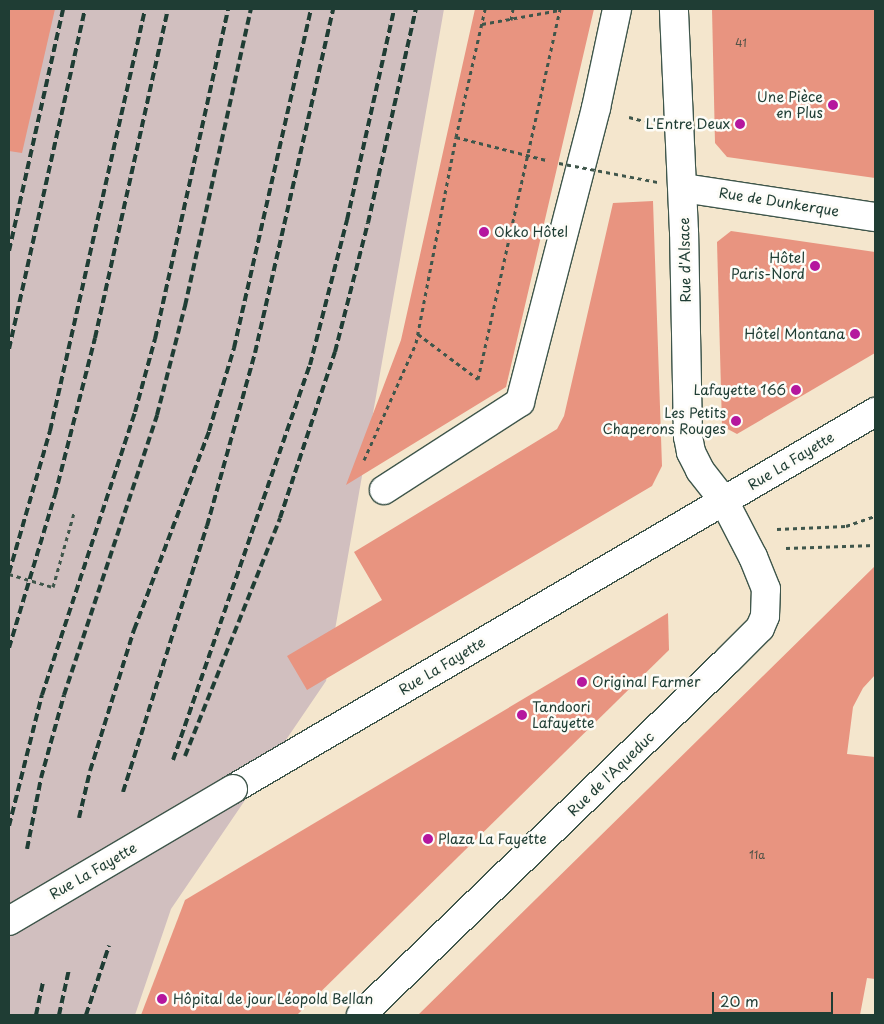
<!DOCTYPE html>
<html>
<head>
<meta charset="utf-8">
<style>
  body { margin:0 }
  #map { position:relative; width:884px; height:1024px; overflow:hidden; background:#f4e6cd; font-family:"Playpen Sans",sans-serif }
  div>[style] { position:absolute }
  .industrial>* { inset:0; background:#d1bfbf }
  .building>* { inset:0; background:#e89480 }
  .path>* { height:3px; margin-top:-1.5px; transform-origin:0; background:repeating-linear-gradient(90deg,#3f564b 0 4px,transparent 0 8px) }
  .roads { filter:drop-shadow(1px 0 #3f564b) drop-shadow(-1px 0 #3f564b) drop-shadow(0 1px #3f564b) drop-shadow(0 -1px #3f564b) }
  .minor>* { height:28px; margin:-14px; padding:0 14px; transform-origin:14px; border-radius:14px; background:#fff }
  .major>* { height:28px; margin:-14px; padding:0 14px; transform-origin:14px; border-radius:14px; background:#fff }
  .rail>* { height:4px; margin-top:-2px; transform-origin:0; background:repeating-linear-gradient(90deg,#1f3d34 0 8px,transparent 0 12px) }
  .path-bridge>* { height:3px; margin-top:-1.5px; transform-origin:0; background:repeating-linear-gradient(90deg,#3f564b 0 4px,transparent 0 8px) }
  .bridges { filter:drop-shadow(1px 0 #3f564b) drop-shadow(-1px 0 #3f564b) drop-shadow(0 1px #3f564b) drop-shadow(0 -1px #3f564b) }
  .major-bridge>* { height:28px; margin:-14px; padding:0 14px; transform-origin:14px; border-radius:14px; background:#fff }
  .dots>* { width:14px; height:14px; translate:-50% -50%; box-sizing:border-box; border:2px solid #fdfcf7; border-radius:50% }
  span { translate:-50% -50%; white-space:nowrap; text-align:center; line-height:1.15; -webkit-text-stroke:5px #fdfcf7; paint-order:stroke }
  .number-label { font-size:11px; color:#515347 }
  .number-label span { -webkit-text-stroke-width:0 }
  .poi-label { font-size:14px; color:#1f3d34 }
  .right { translate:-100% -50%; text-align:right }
  .left { translate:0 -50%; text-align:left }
  .street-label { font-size:14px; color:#1f3d34 }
  .frame { position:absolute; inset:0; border:10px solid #1f3d34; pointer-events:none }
  .scale { position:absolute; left:712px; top:992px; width:121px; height:22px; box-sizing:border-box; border:2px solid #1f3d34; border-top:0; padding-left:6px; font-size:15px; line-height:18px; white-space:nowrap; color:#1f3d34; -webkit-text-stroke:4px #fdfcf7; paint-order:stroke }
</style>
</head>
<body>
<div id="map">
  <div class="industrial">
    <div style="clip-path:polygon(9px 9px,444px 9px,326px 681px,171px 909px,135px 1015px,9px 1015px)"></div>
  </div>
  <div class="building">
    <div style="clip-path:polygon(9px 9px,55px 9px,22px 153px,9px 151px)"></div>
    <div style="clip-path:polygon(475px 9px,594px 9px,506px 387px,346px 485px,401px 340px)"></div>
    <div style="clip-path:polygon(712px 9px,875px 9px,875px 178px,727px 157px,715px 143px)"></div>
    <div style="clip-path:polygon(653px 201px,662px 466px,652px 486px,307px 690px,287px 656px,382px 600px,354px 552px,557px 429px,564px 416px,613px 203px)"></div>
    <div style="clip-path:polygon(731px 231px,875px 252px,875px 353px,737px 434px,722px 426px,717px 242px)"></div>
    <div style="clip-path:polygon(875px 566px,875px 675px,863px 688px,853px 707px,847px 754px,875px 757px,875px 979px,867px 978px,860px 1015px,418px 1015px)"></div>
    <div style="clip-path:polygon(668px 613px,669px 650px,297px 1015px,141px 1015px,185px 900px)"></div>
  </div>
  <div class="path">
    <div style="left:511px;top:20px;width:11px;rotate:-80deg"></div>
    <div style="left:482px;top:24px;width:79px;rotate:-10.2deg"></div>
    <div style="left:629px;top:117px;width:16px;rotate:15deg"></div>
    <div style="left:456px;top:137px;width:93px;rotate:14.3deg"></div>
    <div style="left:418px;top:334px;width:75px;rotate:36.9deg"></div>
    <div style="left:478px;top:379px;width:379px;rotate:-77.5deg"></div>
    <div style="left:364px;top:460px;width:128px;rotate:-66deg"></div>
    <div style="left:416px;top:343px;width:210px;rotate:-79deg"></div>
    <div style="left:456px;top:137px;width:131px;rotate:-77.2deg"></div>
    <div style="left:777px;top:529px;width:69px;rotate:-2.5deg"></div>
    <div style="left:846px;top:526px;width:31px;rotate:-19deg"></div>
    <div style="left:786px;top:548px;width:89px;rotate:-1.9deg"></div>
    <div style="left:9px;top:574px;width:46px;rotate:16.5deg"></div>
    <div style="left:53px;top:587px;width:77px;rotate:-74.2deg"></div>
  </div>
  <div class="roads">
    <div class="minor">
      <div style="left:683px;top:188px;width:194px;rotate:8.6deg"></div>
      <div style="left:384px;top:490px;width:162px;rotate:-32.9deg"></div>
      <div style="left:520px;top:402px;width:304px;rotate:-75.5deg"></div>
      <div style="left:596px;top:108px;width:101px;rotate:-78deg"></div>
      <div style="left:361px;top:1015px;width:511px;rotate:-44.05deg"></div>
      <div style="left:728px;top:660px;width:45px;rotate:-45deg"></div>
      <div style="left:760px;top:628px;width:13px;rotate:-67deg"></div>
      <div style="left:765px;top:616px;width:27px;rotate:-88deg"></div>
      <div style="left:766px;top:589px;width:35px;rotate:-112deg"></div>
      <div style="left:753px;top:557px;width:63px;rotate:-117.4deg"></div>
      <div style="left:724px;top:501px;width:39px;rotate:-128deg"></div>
      <div style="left:700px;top:470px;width:20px;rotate:-117deg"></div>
      <div style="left:691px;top:452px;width:15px;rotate:-101deg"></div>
      <div style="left:688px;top:437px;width:205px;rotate:-91.1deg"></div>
      <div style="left:684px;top:232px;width:223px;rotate:-92.6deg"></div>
    </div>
    <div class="major">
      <div style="left:233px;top:789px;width:745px;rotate:-30.42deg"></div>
    </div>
  </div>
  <div class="rail">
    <div style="left:9px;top:251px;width:248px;rotate:-77.4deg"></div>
    <div style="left:9px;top:349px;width:348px;rotate:-77.4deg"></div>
    <div style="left:9px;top:573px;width:148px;rotate:-73.9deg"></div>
    <div style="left:50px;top:431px;width:433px;rotate:-77.3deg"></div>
    <div style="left:9px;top:648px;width:160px;rotate:-73.3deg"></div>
    <div style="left:55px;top:495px;width:162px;rotate:-75.7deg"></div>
    <div style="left:95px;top:338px;width:337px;rotate:-77.5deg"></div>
    <div style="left:185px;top:756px;width:256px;rotate:-68.2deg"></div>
    <div style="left:280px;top:518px;width:175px;rotate:-71.7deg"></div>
    <div style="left:335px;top:352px;width:133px;rotate:-75.7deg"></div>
    <div style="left:368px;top:223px;width:219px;rotate:-77.4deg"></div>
    <div style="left:173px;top:760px;width:418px;rotate:-70.9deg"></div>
    <div style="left:310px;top:365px;width:150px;rotate:-75.7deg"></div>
    <div style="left:347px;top:220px;width:216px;rotate:-77.4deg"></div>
    <div style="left:123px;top:792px;width:279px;rotate:-72.5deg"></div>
    <div style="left:207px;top:526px;width:180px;rotate:-74.5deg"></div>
    <div style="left:255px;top:353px;width:353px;rotate:-77.2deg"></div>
    <div style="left:79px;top:818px;width:48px;rotate:-76.8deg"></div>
    <div style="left:90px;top:771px;width:148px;rotate:-72.7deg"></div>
    <div style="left:134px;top:630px;width:213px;rotate:-69.3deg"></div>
    <div style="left:209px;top:431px;width:87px;rotate:-73.2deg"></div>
    <div style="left:234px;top:348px;width:348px;rotate:-77.2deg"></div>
    <div style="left:9px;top:826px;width:135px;rotate:-75.9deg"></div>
    <div style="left:42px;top:695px;width:298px;rotate:-71.8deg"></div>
    <div style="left:135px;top:412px;width:76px;rotate:-74.7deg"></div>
    <div style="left:155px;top:339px;width:338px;rotate:-77.5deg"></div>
    <div style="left:27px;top:849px;width:72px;rotate:-78.8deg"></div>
    <div style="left:41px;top:778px;width:86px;rotate:-74.5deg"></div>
    <div style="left:64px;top:695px;width:295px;rotate:-71.6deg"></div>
    <div style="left:157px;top:415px;width:113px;rotate:-75.6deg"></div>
    <div style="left:185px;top:306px;width:304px;rotate:-77.5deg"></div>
    <div style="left:36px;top:1015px;width:33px;rotate:-78deg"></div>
    <div style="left:59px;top:1015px;width:47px;rotate:-77.7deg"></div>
    <div style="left:86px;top:1015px;width:73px;rotate:-71.6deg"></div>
  </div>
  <div class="path-bridge">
    <div style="left:559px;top:163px;width:101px;rotate:10.9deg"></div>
  </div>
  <div class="bridges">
    <div class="major-bridge">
      <div style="left:9px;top:921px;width:260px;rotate:-30.5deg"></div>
    </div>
  </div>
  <div class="dots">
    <div style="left:833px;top:105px;background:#b5179e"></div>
    <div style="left:740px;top:124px;background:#b5179e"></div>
    <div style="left:484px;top:232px;background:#b5179e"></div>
    <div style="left:815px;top:266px;background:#b5179e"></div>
    <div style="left:855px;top:334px;background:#b5179e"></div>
    <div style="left:796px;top:390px;background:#b5179e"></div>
    <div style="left:736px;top:421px;background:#b5179e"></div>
    <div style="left:582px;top:682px;background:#b5179e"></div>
    <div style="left:522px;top:715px;background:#b5179e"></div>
    <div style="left:428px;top:839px;background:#b5179e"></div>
    <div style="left:162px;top:999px;background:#b5179e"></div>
  </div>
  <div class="number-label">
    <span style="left:741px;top:43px">41</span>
    <span style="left:757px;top:855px">11a</span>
  </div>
  <div class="poi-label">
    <span class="right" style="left:823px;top:105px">Une Pièce<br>en Plus</span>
    <span class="right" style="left:730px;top:124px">L'Entre Deux</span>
    <span class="left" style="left:494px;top:232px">Okko Hôtel</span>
    <span class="right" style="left:805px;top:266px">Hôtel<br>Paris-Nord</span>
    <span class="right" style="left:845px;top:334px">Hôtel Montana</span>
    <span class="right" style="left:786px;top:390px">Lafayette 166</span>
    <span class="right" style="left:726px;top:421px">Les Petits<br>Chaperons Rouges</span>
    <span class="left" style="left:592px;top:682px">Original Farmer</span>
    <span class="left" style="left:532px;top:715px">Tandoori<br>Lafayette</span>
    <span class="left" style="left:438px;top:839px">Plaza La Fayette</span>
    <span class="left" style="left:173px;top:999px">Hôpital de jour Léopold Bellan</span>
  </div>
  <div class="street-label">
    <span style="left:779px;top:202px;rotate:9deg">Rue de Dunkerque</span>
    <span style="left:685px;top:260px;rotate:-91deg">Rue d'Alsace</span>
    <span style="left:791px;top:461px;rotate:-31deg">Rue La Fayette</span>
    <span style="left:442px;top:666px;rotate:-31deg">Rue La Fayette</span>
    <span style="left:611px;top:774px;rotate:-44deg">Rue de l'Aqueduc</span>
    <span style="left:93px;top:871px;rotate:-30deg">Rue La Fayette</span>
  </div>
  <div class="frame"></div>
  <div class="scale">20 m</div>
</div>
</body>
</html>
